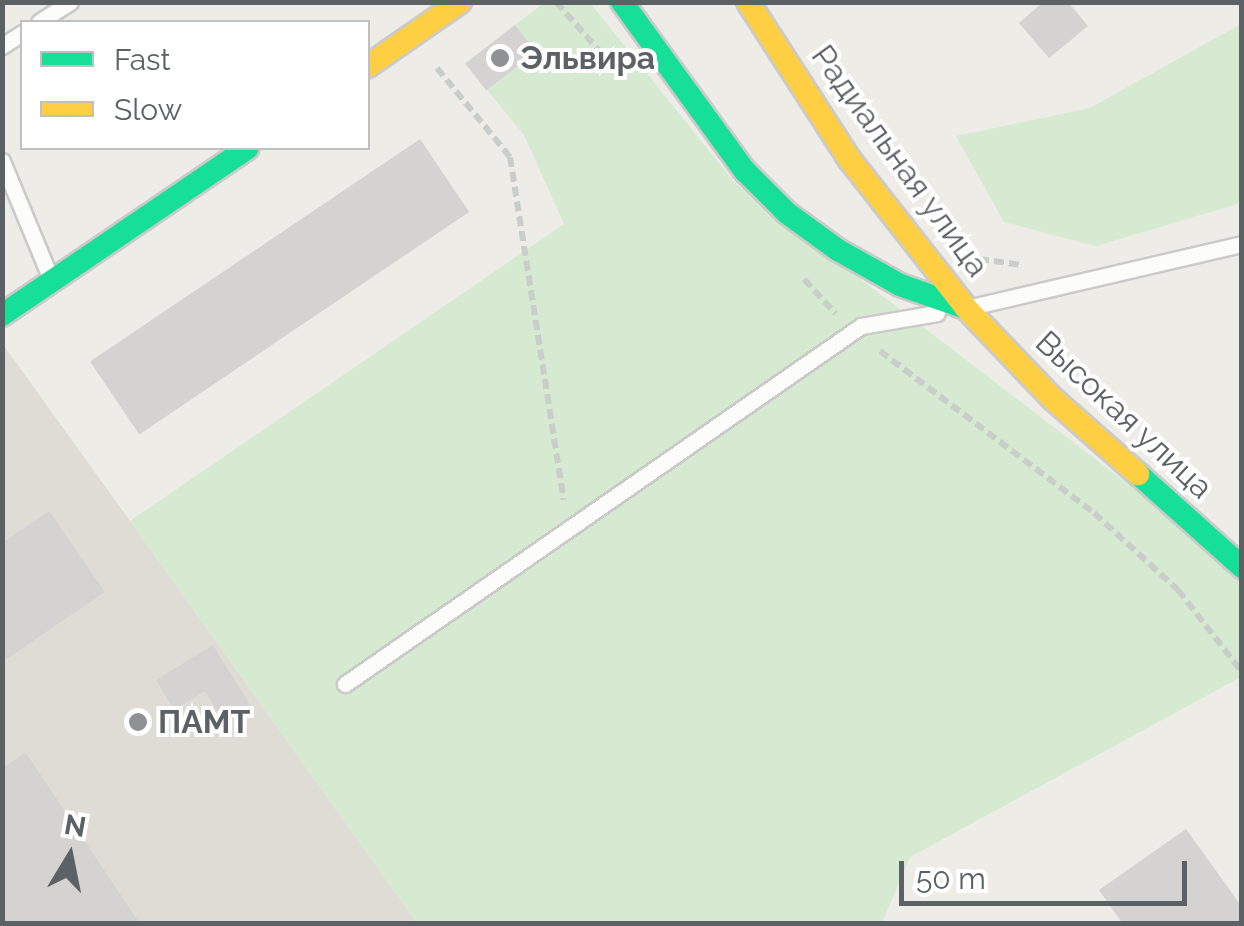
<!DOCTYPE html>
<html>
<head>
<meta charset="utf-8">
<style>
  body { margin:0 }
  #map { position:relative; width:1244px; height:926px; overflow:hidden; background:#edece7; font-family:Raleway,sans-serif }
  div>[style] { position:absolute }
  .education>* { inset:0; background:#dfdcd6 }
  .green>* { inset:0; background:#d5ead1 }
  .building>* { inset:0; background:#d5d3d1; transform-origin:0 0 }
  .path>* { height:6px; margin-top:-3px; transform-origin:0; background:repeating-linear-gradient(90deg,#c9ceca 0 10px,transparent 0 15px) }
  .roads { filter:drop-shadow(2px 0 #cacac9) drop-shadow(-2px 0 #cacac9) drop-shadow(0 2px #cacac9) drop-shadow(0 -2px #cacac9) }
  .lane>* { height:15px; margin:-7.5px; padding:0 7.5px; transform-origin:7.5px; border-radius:7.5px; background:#fcfcfb }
  .fast>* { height:22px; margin:-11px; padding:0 11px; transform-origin:11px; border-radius:11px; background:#16e098 }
  .slow>* { height:22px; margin:-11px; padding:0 11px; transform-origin:11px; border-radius:11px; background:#ffcf43 }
  .dots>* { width:28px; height:28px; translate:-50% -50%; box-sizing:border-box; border:5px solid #fff; border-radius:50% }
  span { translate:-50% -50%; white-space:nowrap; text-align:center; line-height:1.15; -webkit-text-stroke:8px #fff; paint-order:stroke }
  .poi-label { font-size:32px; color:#5c6166; font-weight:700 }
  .left { translate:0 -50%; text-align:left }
  .street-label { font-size:32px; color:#5c6166 }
  .frame { position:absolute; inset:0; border:5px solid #5c6166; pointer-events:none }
  .legend { position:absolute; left:20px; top:20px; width:350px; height:130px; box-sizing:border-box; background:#fff; border:2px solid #bec0c2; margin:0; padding:12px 18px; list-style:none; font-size:30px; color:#5c6166 }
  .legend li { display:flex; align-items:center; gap:20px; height:50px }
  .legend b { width:50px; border:2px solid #bec0c2 }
  .north { position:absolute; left:20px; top:806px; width:100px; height:100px; -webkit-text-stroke:8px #fff; paint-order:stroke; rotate:10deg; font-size:28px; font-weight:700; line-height:40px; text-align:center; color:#5c6166 }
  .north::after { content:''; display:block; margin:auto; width:35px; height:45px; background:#5c6166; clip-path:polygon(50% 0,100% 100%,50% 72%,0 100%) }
  .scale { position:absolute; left:899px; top:861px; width:288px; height:45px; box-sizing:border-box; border:5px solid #5c6166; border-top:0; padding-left:12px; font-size:30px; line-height:35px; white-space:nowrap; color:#5c6166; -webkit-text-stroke:8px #fff; paint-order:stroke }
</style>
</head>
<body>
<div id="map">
  <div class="education">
    <div style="clip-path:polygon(2px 343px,130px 521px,417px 923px,3px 923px)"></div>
  </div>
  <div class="green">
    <div style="clip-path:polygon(544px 3px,590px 3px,735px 183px,1188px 530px,1241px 582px,1241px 677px,910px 857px,882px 923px,417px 923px,130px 521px,564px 224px,524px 135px,465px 63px)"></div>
    <div style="clip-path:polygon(1241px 24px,1241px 203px,1096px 246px,1004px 222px,956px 136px,1090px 108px)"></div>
  </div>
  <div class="building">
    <div style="clip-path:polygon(1043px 2px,1068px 2px,1088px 26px,1049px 58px,1019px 23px)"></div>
    <div style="left:515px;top:25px;width:34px;height:63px;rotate:52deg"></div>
    <div style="left:420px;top:139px;width:88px;height:398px;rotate:56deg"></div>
    <div style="clip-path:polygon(49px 511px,105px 592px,2px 662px,2px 543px)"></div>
    <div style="clip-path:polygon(213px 645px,252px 708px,225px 724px,205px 691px,174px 710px,156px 680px)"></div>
    <div style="clip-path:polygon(26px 753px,140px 924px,2px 924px,2px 768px)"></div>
    <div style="clip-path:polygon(1186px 829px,1242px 907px,1242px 924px,1123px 924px,1099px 890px)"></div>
  </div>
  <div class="path">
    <div style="left:556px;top:2px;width:84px;rotate:48.4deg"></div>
    <div style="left:437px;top:68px;width:115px;rotate:50.6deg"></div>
    <div style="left:510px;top:157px;width:347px;rotate:81.1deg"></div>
    <div style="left:979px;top:259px;width:42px;rotate:8.1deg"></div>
    <div style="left:804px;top:279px;width:47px;rotate:47.6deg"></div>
    <div style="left:880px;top:351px;width:268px;rotate:37.1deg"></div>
    <div style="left:1094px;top:513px;width:114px;rotate:42.5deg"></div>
    <div style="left:1178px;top:590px;width:104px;rotate:52deg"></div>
  </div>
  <div class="roads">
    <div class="lane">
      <div style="left:39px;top:22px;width:37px;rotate:-33deg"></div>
      <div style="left:2px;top:46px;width:24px;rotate:-33deg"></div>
      <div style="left:2px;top:161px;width:126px;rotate:67.5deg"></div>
      <div style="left:975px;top:306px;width:274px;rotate:-13.1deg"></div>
      <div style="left:345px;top:684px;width:628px;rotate:-34.75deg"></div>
      <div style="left:861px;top:326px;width:77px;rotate:-9.7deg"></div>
    </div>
    <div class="fast">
      <div style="left:622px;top:2px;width:209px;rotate:54deg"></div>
      <div style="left:745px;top:171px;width:59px;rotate:45deg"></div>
      <div style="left:787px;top:213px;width:63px;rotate:36deg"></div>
      <div style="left:838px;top:250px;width:71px;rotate:29.4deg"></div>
      <div style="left:900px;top:285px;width:70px;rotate:19.2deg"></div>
      <div style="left:2px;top:315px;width:297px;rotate:-34.2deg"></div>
      <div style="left:1138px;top:474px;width:140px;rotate:41.8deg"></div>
    </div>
    <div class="slow">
      <div style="left:748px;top:2px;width:188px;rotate:57.2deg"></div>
      <div style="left:850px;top:160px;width:188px;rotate:51.9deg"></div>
      <div style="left:966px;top:308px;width:124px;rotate:46.3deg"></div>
      <div style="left:1052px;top:398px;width:115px;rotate:41.5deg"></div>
      <div style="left:368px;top:66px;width:112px;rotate:-34.8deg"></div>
    </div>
  </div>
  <div class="dots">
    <div style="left:500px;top:58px;background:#8f9293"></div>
    <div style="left:138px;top:722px;background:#8f9293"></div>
  </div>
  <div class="poi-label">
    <span class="left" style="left:520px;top:58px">Эльвира</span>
    <span class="left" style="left:158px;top:722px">ПАМТ</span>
  </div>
  <div class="street-label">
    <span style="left:900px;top:161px;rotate:54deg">Радиальная улица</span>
    <span style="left:1124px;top:415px;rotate:43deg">Высокая улица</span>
  </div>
  <div class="frame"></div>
  <ul class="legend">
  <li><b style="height:12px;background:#16e098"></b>Fast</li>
  <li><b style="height:12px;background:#ffcf43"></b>Slow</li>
  </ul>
  <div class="north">N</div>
  <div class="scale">50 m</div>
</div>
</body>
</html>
